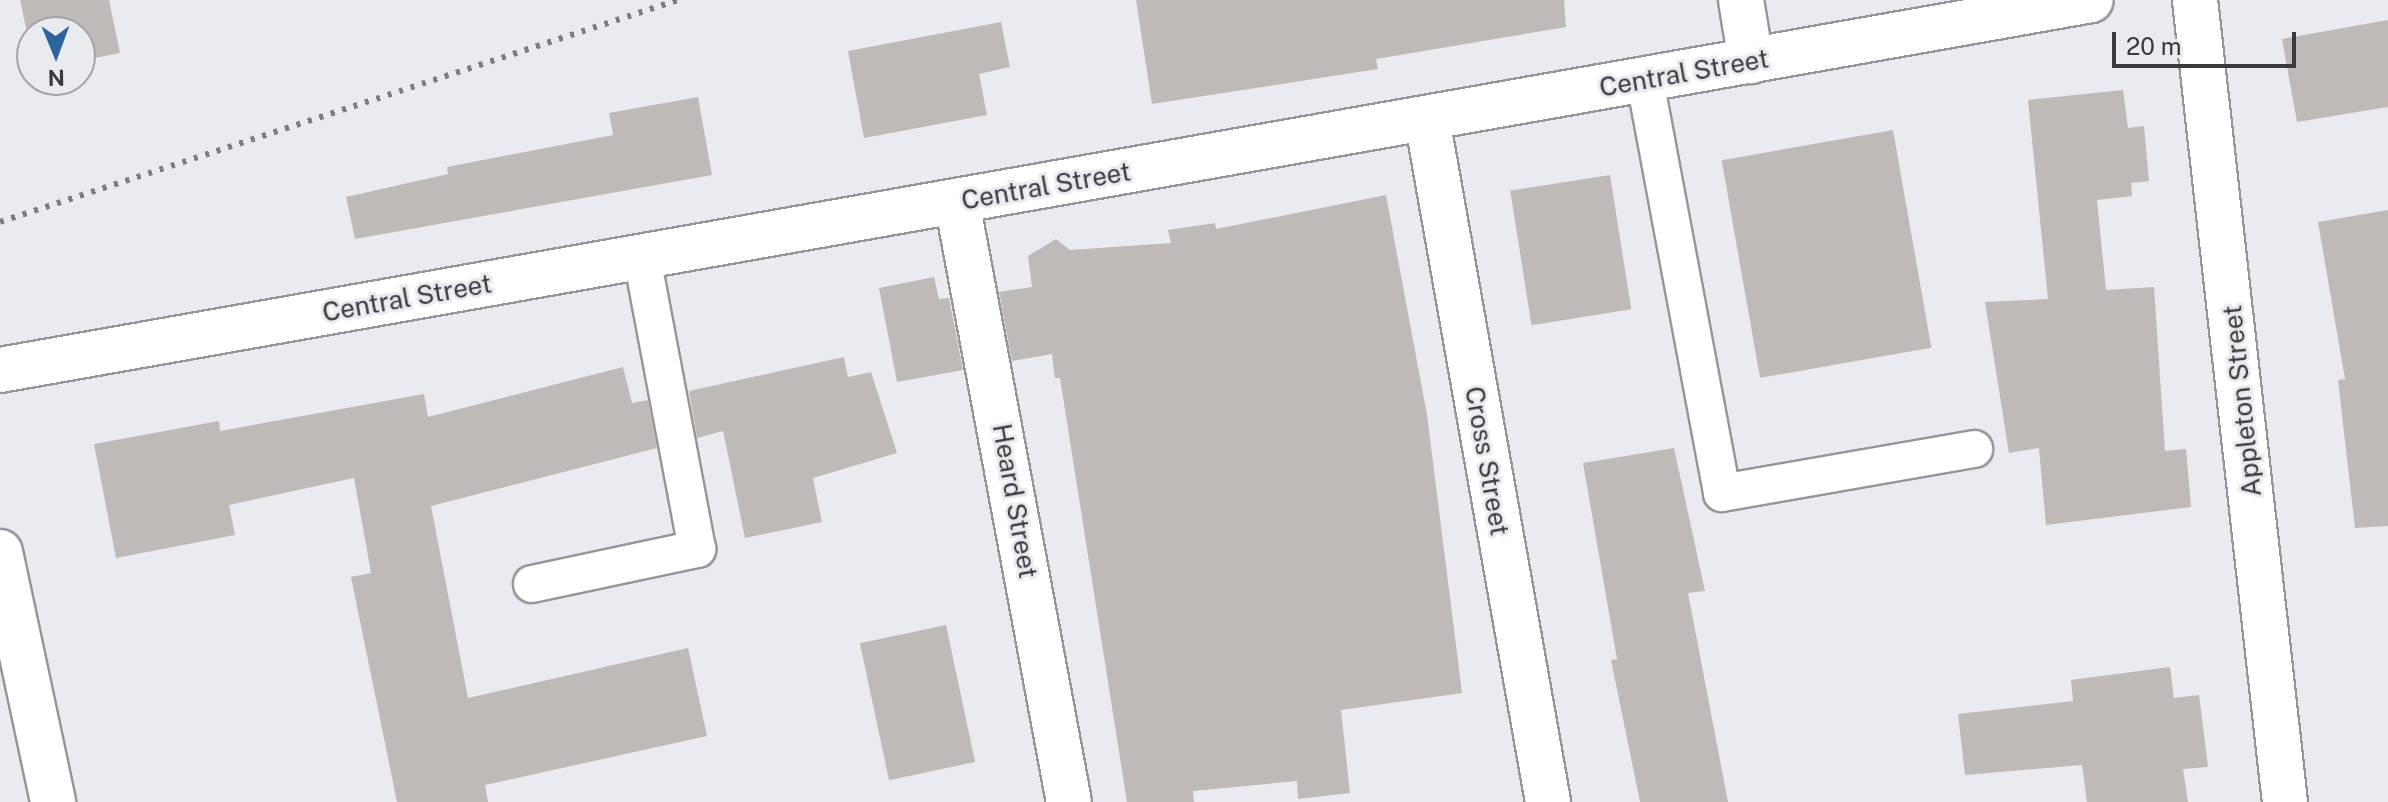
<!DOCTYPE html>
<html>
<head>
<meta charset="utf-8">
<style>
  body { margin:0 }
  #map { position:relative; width:2388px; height:802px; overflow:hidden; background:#e9ebf0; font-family:"Public Sans",sans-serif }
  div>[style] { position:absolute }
  .building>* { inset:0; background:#bfb9b8; transform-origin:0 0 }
  .roads { filter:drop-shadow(2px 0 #93969a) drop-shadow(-2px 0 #93969a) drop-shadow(0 2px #93969a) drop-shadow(0 -2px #93969a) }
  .lane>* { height:36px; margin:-18px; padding:0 18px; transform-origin:18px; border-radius:18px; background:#fff }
  .street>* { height:44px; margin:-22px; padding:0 22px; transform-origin:22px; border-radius:22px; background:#fff }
  .secondary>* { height:44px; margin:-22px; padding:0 22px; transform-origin:22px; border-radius:22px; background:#fff }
  .rail>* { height:6px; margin-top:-3px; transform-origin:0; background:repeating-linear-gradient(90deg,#7c7e81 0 4px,transparent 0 12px) }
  span { translate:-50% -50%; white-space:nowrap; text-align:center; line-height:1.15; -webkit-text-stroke:6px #e9ebf0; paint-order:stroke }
  .street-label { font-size:26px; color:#393a3c }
  .north { position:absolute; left:16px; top:16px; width:80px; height:80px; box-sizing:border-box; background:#e9ebf0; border:2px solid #a3a4a8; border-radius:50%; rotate:179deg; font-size:22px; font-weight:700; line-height:32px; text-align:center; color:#393a3c }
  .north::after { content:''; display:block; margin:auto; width:28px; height:36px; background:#2c659d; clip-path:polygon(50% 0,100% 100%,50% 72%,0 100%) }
  .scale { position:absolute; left:2112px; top:32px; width:184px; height:36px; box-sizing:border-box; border:4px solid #393a3c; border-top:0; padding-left:10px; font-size:24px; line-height:28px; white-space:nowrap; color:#393a3c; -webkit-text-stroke:6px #e9ebf0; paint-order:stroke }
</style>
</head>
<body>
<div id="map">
  <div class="building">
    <div style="clip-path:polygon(20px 0,109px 0,120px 53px,80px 61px,80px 32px,32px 32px,32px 56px)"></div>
    <div style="clip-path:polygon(1136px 0,1564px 0,1566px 27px,1376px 59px,1378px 69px,1152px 104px)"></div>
    <div style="clip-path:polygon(2388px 20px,2388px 107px,2297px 122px,2282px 39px)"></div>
    <div style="clip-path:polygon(1001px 22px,1010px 67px,979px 74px,987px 115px,864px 138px,848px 51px)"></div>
    <div style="clip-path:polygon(2123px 90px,2128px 128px,2144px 126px,2149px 181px,2131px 183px,2132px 196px,2097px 200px,2106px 290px,2154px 287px,2165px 451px,2186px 449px,2191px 507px,2046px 525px,2039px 448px,2009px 453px,1985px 302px,2048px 299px,2028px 100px)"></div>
    <div style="clip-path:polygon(698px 97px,712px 175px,355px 239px,346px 197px,448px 174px,447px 167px,613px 135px,609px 113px)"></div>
    <div style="left:1893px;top:130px;width:221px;height:174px;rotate:80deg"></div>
    <div style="left:1610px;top:175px;width:136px;height:101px;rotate:81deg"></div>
    <div style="clip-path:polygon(1386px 195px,1427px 415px,1462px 693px,1341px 710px,1350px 793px,1298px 799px,1297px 781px,1193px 791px,1194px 802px,1127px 802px,1060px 378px,1055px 378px,1052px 354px,1012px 361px,999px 292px,1032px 287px,1028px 256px,1056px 239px,1070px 250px,1171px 243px,1168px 230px,1215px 223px,1216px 229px)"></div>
    <div style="clip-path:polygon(2388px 210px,2388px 526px,2355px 528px,2338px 380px,2345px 379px,2318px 222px)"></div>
    <div style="clip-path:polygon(934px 277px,939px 299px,949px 298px,963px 370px,897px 382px,879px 288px)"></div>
    <div style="clip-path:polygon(844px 357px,848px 377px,871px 372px,897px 453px,813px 478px,822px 522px,745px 538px,723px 431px,697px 438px,689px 391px)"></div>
    <div style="clip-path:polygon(623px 367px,632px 403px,648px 400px,657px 448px,431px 506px,468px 698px,688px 648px,707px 736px,485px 785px,488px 802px,397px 802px,351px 577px,371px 573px,354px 478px,229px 505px,235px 535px,116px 558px,94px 444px,219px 421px,220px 431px,424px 394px,428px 417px)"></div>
    <div style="clip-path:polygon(1674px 448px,1705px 591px,1688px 593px,1728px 802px,1640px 802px,1611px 660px,1617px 659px,1583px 463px)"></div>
    <div style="left:946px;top:625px;width:140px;height:88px;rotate:78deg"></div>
    <div style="clip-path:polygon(2170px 667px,2174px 698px,2199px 695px,2208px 767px,2183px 769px,2188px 802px,2087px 802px,2082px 765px,1965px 775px,1958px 714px,2073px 701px,2071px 680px)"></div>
  </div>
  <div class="roads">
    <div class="lane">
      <div style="left:1645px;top:81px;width:419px;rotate:79.4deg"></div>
      <div style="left:1722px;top:493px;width:256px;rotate:-9.9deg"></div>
      <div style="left:532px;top:584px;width:169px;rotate:-12deg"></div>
      <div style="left:697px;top:549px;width:297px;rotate:-100.7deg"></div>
    </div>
    <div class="street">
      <div style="left:1741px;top:0;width:62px;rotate:80.7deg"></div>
      <div style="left:2195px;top:0;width:807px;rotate:83.6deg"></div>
      <div style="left:1427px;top:119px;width:694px;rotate:79.95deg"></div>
      <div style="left:957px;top:202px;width:610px;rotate:79.43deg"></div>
    </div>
    <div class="secondary">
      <div style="left:0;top:370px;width:2123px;rotate:-10.03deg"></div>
      <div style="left:0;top:552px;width:256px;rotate:78deg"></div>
    </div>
  </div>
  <div class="rail">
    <div style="left:0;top:222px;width:713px;rotate:-18.13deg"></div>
  </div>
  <div class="street-label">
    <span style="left:1684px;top:73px;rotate:-10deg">Central Street</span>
    <span style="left:1046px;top:186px;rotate:-10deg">Central Street</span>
    <span style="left:407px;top:298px;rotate:-10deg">Central Street</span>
    <span style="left:2242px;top:401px;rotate:-96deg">Appleton Street</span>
    <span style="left:1487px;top:461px;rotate:80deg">Cross Street</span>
    <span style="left:1015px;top:501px;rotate:80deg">Heard Street</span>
  </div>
  <div class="north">N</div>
  <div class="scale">20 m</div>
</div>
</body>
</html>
